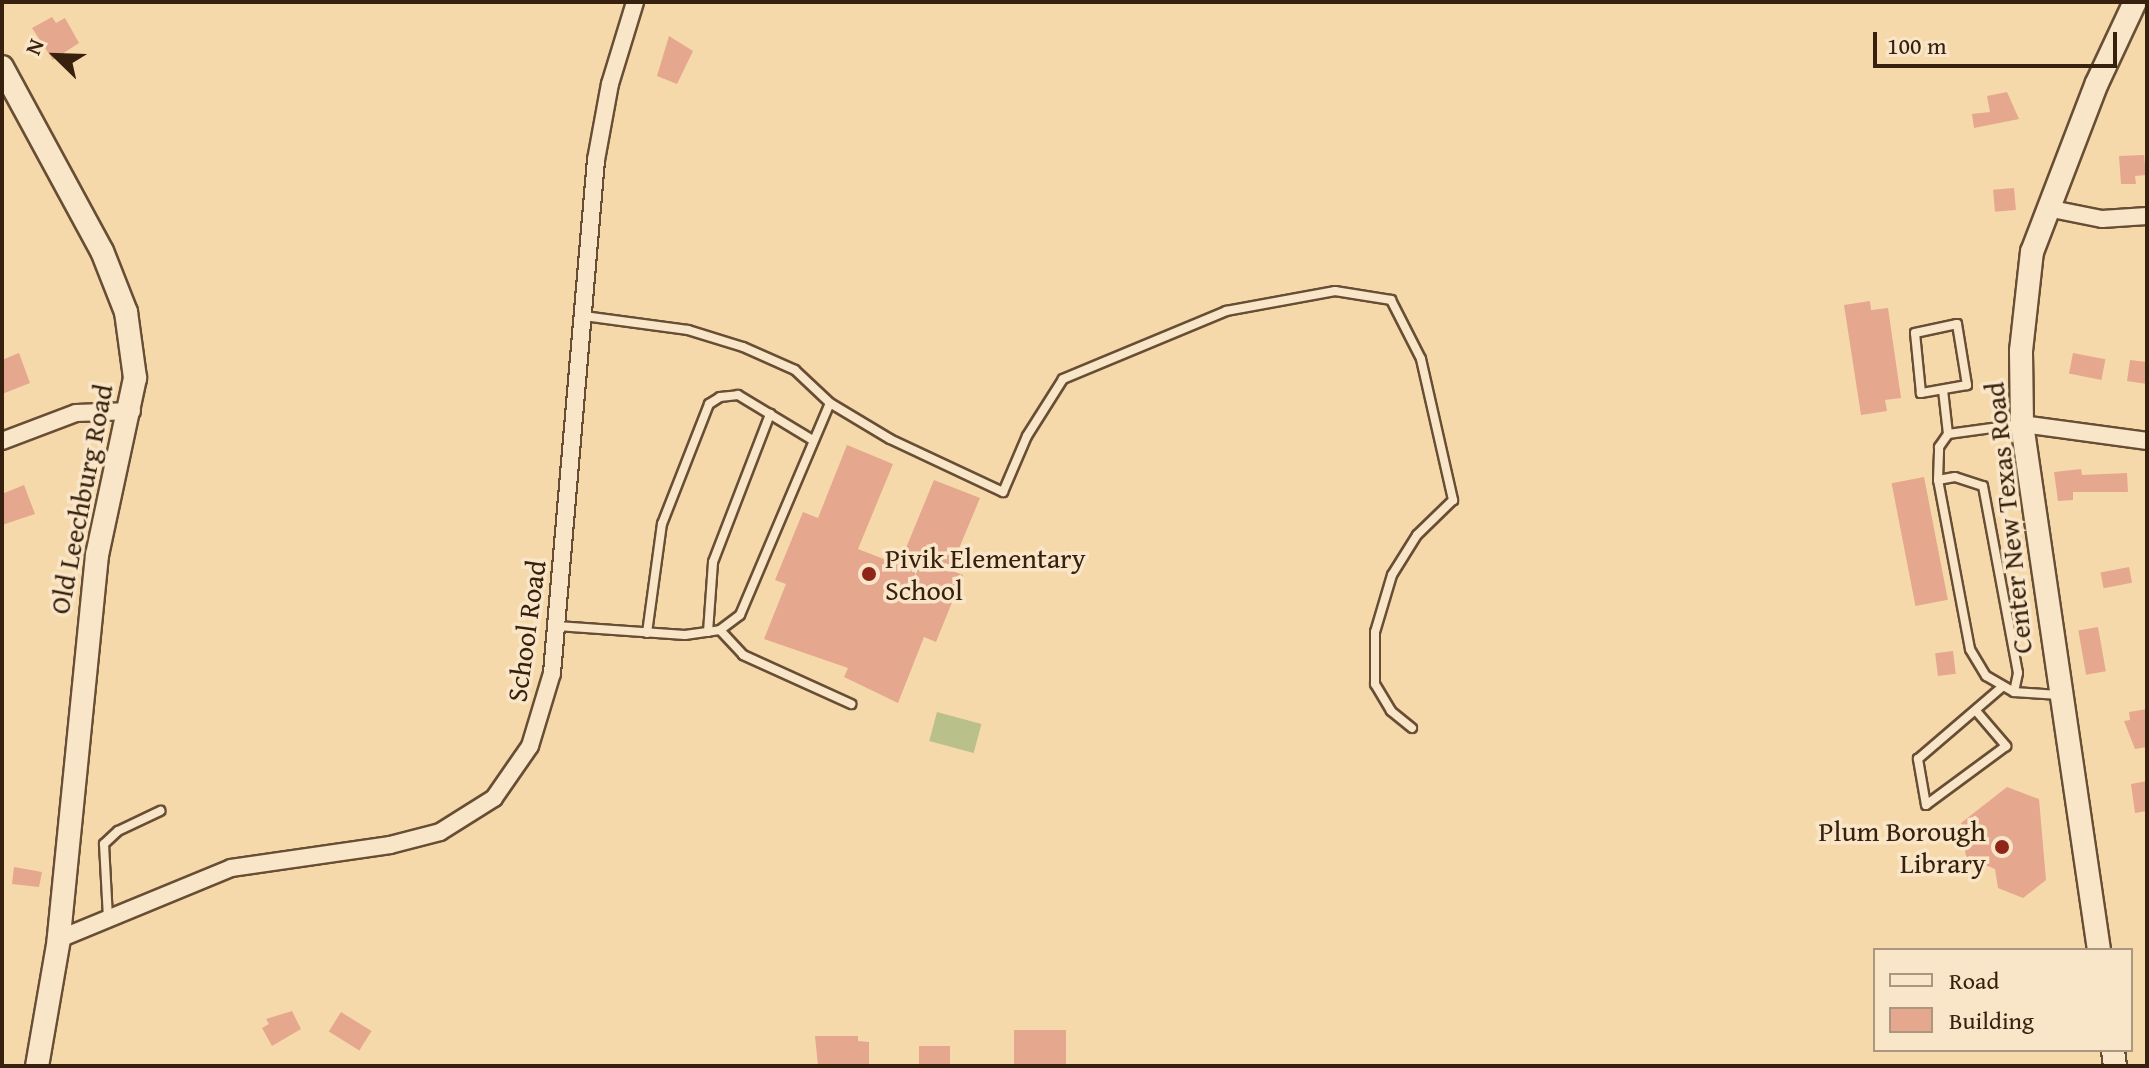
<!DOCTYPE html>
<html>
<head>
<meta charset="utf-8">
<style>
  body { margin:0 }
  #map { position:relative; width:2149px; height:1068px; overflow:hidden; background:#f6d9aa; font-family:"Gentium Book Plus",serif }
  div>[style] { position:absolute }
  .green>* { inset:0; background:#bac08a; transform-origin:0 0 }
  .building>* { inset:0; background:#e5a78e; transform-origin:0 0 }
  .roads { filter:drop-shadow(2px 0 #674e35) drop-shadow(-2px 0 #674e35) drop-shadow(0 2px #674e35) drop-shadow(0 -2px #674e35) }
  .lane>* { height:8px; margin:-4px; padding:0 4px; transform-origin:4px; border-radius:4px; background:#f9e6c8 }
  .street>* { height:16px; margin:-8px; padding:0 8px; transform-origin:8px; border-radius:8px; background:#f9e6c8 }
  .secondary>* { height:22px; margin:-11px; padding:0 11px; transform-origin:11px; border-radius:11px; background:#f9e6c8 }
  .dots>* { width:22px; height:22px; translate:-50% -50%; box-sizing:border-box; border:4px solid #f9e6c8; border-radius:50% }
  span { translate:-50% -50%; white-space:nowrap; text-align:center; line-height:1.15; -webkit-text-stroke:7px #f9e6c8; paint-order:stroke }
  .street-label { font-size:28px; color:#37200e }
  .poi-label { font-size:28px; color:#37200e }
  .left { translate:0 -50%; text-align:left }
  .right { translate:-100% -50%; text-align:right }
  .frame { position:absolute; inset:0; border:4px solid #37200e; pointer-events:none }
  .legend { position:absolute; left:1873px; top:948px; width:260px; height:104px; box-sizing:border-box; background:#f9e6c8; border:2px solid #ab977e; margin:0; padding:10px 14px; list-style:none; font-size:24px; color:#37200e }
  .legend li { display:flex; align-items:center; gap:16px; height:40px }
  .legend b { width:40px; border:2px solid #ab977e }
  .north { position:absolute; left:16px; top:16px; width:80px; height:80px; -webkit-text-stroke:6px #f9e6c8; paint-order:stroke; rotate:293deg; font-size:22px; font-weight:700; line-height:32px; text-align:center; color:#37200e }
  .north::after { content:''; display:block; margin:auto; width:28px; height:36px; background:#37200e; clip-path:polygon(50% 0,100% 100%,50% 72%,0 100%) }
  .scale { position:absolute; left:1873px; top:32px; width:244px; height:36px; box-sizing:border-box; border:4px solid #37200e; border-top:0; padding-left:10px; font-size:24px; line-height:28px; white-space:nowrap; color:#37200e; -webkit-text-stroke:6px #f9e6c8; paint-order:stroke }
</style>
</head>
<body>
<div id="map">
  <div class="green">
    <div style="left:937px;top:712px;width:46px;height:30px;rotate:15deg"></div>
  </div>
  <div class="building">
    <div style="clip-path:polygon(52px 17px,56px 23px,65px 18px,79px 43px,53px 60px,32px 28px)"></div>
    <div style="clip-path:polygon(669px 36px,693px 51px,677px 84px,657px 76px)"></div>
    <div style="clip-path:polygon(2007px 92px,2019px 119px,1974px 128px,1972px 114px,1990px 112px,1987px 96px)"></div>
    <div style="clip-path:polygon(2144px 155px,2146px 175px,2135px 176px,2136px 184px,2121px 184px,2119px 156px)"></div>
    <div style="left:2014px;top:188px;width:22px;height:21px;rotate:85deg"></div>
    <div style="clip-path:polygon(1870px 301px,1871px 310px,1888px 308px,1901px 398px,1885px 400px,1887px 411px,1861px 415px,1844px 305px)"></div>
    <div style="clip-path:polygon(19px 353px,30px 383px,2px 394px,2px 360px)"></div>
    <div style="left:2073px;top:353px;width:33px;height:21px;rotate:11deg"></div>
    <div style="clip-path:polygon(2130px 360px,2147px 362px,2147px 384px,2127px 381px)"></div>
    <div style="clip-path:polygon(847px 445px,893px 464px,858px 549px,899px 565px,934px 480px,980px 498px,950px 570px,963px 575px,936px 642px,924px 637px,898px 703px,844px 677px,848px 668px,764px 639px,786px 584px,775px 580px,803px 512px,818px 518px)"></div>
    <div style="clip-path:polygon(2081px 469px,2082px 475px,2127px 473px,2128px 492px,2073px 492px,2073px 500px,2058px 501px,2054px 472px)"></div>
    <div style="left:1924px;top:477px;width:125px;height:33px;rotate:79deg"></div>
    <div style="clip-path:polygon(24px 485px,35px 514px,2px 525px,2px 494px)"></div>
    <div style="left:2129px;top:567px;width:16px;height:29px;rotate:79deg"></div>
    <div style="left:2098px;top:627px;width:45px;height:20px;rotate:80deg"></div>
    <div style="left:1953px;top:651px;width:23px;height:18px;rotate:83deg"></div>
    <div style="clip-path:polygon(2147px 709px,2147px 747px,2135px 749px,2124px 721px,2130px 720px,2129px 712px)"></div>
    <div style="clip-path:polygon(2147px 781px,2147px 811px,2135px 813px,2131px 784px)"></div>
    <div style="clip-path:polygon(2007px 787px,2039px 799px,2046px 880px,2023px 898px,1998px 888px,1995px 869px,1966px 857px,1961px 823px)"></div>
    <div style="clip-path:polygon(14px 867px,42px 872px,39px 887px,12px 884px)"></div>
    <div style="clip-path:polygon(292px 1011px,301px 1029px,272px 1046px,262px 1028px,269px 1024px,266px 1019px)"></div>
    <div style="left:341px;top:1012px;width:36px;height:23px;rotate:32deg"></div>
    <div style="left:1014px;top:1030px;width:52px;height:36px"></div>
    <div style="clip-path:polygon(815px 1036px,858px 1036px,858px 1041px,869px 1042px,869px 1066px,818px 1066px)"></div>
    <div style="left:919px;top:1046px;width:31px;height:20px"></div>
  </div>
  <div class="roads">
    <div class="lane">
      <div style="left:1957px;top:324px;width:62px;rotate:80.7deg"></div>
      <div style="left:1967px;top:385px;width:47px;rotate:170.1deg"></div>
      <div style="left:1921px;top:393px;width:60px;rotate:-95.7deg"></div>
      <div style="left:1915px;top:333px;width:43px;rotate:-12.1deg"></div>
      <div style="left:1943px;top:390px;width:44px;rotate:83.5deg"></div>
      <div style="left:830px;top:403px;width:70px;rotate:31deg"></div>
      <div style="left:890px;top:439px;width:125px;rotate:25.1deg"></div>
      <div style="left:1003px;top:492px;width:61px;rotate:-66.8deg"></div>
      <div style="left:1027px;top:436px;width:67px;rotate:-57.7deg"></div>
      <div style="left:1063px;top:379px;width:177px;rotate:-22.6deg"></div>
      <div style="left:1226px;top:311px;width:111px;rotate:-10.4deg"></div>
      <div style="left:1335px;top:291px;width:57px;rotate:9.1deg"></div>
      <div style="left:1391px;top:300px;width:66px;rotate:63deg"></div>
      <div style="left:1421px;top:359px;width:145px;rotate:77.2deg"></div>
      <div style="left:1453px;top:500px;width:50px;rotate:135.8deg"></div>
      <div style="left:1417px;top:535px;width:47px;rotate:122deg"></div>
      <div style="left:1392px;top:575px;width:59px;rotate:106.6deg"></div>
      <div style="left:1375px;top:632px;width:52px;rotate:90deg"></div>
      <div style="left:1375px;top:684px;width:31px;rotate:59deg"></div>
      <div style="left:1391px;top:711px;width:27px;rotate:39deg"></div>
      <div style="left:1938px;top:480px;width:17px;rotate:-10deg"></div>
      <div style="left:1955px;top:477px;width:29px;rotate:18deg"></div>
      <div style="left:1983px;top:486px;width:190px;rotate:79.4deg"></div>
      <div style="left:2018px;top:673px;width:19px;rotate:102deg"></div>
      <div style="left:2014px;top:692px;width:32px;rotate:-150deg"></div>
      <div style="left:1986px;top:676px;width:31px;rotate:-121deg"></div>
      <div style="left:1970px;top:649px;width:172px;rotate:-100.7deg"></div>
      <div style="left:1938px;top:480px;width:33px;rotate:-88deg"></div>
      <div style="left:1939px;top:447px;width:16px;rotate:-55deg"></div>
      <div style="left:1948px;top:434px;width:74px;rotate:-7.8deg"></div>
      <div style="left:557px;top:626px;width:128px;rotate:4deg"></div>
      <div style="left:685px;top:635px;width:35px;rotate:-8deg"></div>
      <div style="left:720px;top:630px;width:25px;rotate:-37deg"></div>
      <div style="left:740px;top:615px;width:230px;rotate:-67deg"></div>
      <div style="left:830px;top:403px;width:48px;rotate:-136.7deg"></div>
      <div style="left:795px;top:370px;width:57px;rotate:-156.1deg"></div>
      <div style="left:743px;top:347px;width:58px;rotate:-162.8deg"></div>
      <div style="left:688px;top:330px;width:105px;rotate:-172.3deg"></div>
      <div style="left:720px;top:630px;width:34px;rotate:47deg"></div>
      <div style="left:743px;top:655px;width:119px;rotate:24.4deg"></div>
      <div style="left:708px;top:632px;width:70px;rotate:-85.9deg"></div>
      <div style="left:713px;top:562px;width:159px;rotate:-68.9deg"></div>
      <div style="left:647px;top:633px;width:110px;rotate:-82.2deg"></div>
      <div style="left:662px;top:524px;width:129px;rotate:-68.6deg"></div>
      <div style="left:709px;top:404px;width:13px;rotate:-32deg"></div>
      <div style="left:720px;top:397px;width:18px;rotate:-6deg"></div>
      <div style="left:738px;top:395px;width:85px;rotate:31.1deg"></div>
      <div style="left:2014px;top:692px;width:45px;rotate:3.8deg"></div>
      <div style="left:1977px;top:712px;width:45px;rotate:49.5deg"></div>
      <div style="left:2006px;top:746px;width:99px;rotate:143.6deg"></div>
      <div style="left:1926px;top:805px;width:47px;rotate:-99.9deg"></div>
      <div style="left:1918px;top:759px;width:111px;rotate:-40.6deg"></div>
      <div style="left:108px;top:918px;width:74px;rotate:-93.1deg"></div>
      <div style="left:104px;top:844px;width:19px;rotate:-43deg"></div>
      <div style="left:118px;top:831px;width:47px;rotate:-25.5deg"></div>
    </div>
    <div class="street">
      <div style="left:2047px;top:208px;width:56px;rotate:11.3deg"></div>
      <div style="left:2102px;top:219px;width:45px;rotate:-3.8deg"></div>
      <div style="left:2022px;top:424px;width:126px;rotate:7.7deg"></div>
      <div style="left:2px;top:441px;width:79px;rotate:-20.7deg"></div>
      <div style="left:76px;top:413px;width:56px;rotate:-2deg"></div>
      <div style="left:59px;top:939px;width:186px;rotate:-22.4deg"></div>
      <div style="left:231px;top:868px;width:161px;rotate:-8.2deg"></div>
      <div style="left:390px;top:845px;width:52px;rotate:-14.6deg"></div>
      <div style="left:440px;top:832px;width:64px;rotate:-32.2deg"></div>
      <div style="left:494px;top:798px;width:63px;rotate:-55.3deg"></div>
      <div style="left:530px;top:746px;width:76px;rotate:-73.2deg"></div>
      <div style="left:552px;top:673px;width:515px;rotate:-85.1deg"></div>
      <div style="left:596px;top:160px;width:77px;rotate:-79.6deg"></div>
      <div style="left:610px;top:84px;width:86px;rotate:-73deg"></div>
    </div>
    <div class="secondary">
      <div style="left:2px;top:67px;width:209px;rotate:61.5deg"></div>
      <div style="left:102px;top:251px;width:66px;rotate:68.5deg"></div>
      <div style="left:126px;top:312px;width:67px;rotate:82.2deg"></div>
      <div style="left:135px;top:378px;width:181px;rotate:102.1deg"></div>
      <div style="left:97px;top:555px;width:386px;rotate:95.7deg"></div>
      <div style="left:59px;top:939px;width:129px;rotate:99.8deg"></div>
      <div style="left:2099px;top:950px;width:532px;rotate:-98.33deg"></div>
      <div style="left:2022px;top:424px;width:73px;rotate:-90.8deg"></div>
      <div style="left:2021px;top:351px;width:100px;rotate:-83.7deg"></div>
      <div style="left:2032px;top:252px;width:181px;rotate:-69deg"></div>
      <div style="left:2097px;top:83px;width:89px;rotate:-64.9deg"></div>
      <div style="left:2113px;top:1050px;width:16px;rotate:83deg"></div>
    </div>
  </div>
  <div class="dots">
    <div style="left:869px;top:574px;background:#8f2418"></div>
    <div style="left:2002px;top:847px;background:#8f2418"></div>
  </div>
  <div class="street-label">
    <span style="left:81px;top:499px;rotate:-79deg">Old Leechburg Road</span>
    <span style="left:2008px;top:518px;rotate:-96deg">Center New Texas Road</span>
    <span style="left:526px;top:631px;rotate:-82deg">School Road</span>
  </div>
  <div class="poi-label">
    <span class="left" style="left:885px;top:574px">Pivik Elementary<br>School</span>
    <span class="right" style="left:1986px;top:847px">Plum Borough<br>Library</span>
  </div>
  <div class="frame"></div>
  <ul class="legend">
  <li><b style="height:10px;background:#f9e6c8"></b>Road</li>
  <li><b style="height:22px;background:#e5a78e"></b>Building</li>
  </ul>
  <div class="north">N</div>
  <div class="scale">100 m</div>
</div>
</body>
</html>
